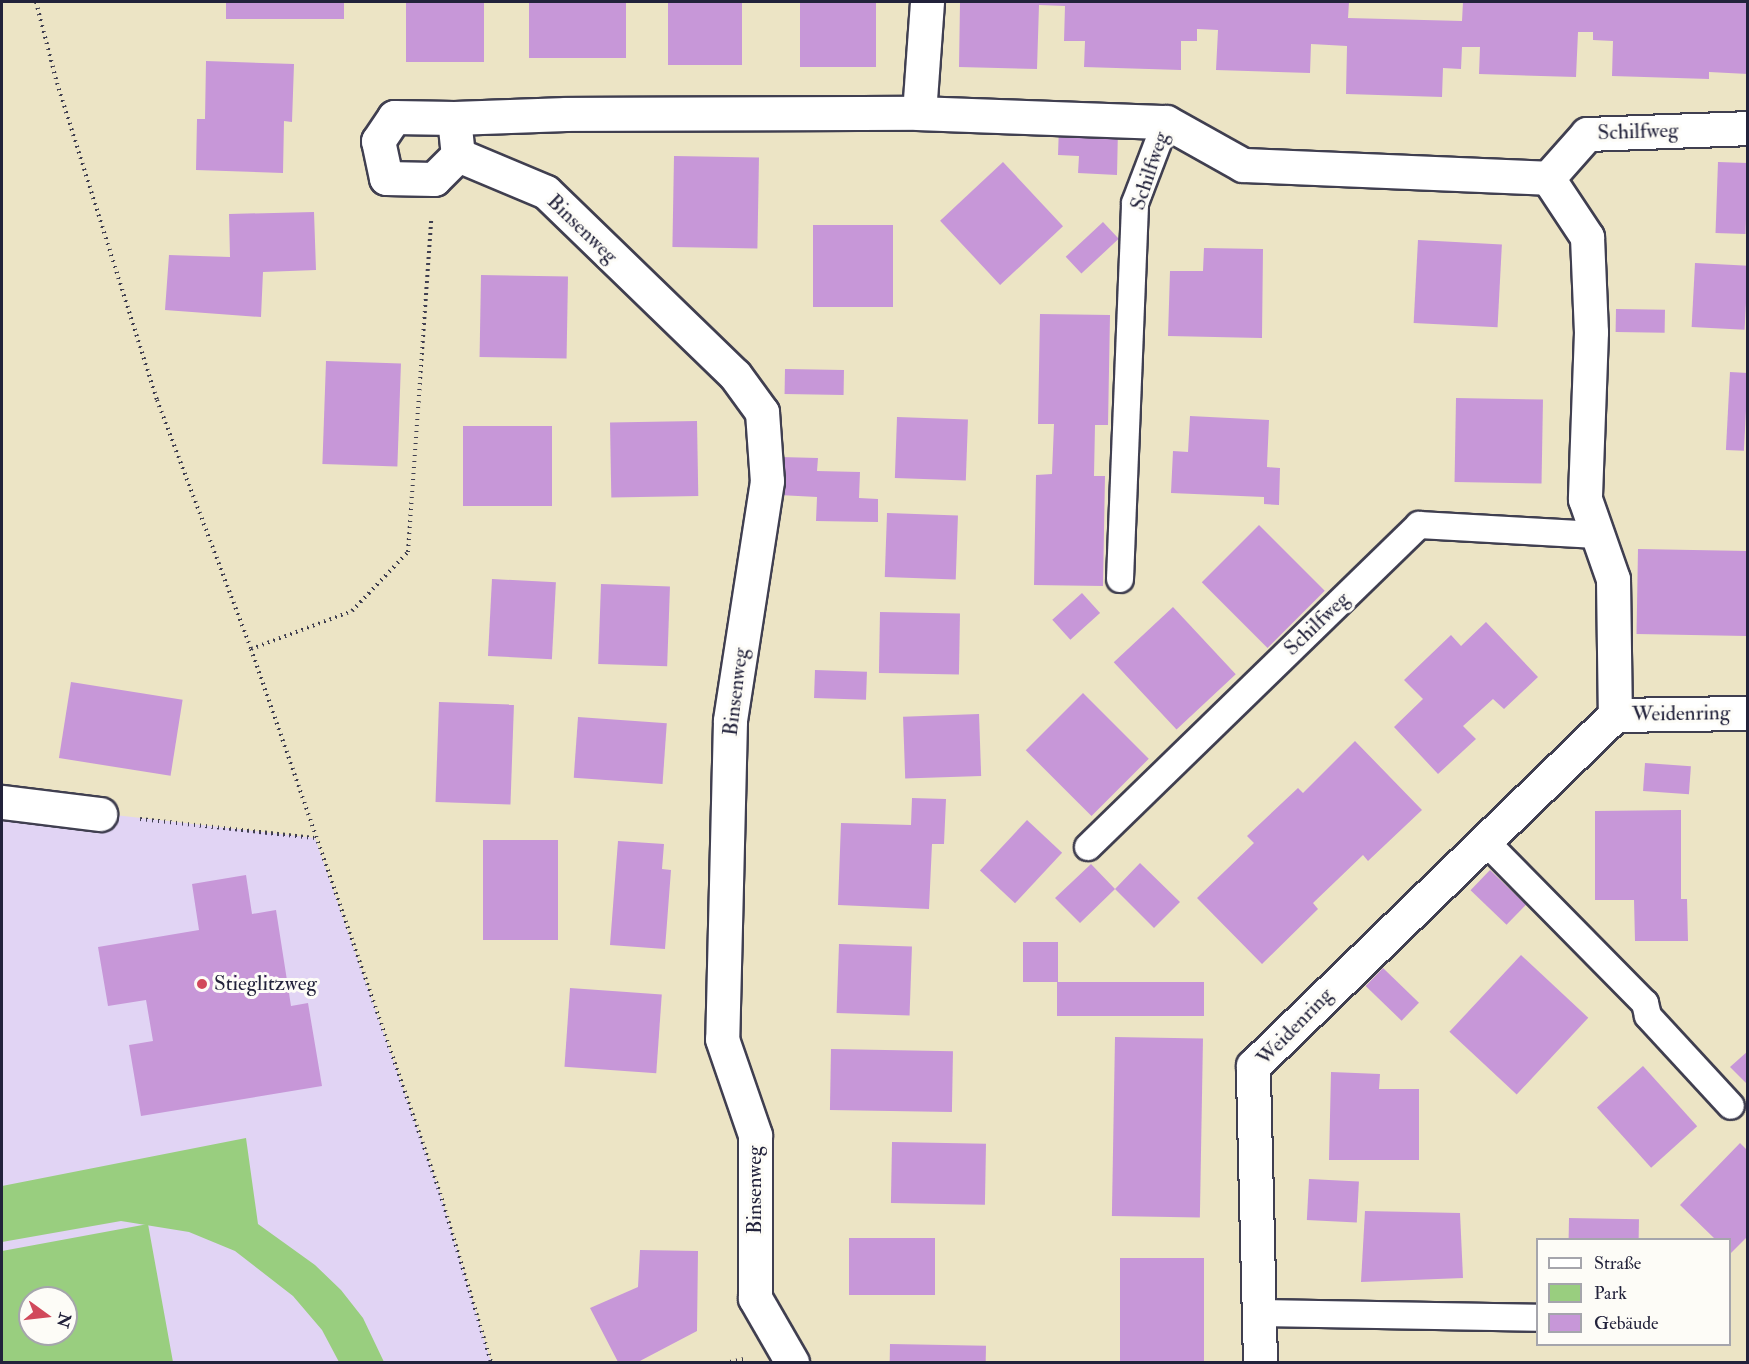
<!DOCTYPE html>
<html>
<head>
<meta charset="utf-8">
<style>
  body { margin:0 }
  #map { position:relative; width:1749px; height:1364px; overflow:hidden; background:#ece4c5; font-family:"IM FELL Double Pica",serif }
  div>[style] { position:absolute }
  .built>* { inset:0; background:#e1d4f4 }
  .green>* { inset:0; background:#99ce7f }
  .building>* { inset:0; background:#c797d8; transform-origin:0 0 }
  .path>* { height:4px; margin-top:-2px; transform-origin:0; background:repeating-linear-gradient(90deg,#403f50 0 1.5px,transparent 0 6px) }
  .roads { filter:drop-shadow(2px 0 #403f50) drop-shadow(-2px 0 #403f50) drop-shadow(0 2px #403f50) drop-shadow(0 -2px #403f50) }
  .service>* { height:26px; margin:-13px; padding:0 13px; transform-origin:13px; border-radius:13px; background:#fff }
  .minor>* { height:33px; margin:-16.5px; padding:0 16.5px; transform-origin:16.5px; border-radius:16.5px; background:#fff }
  .dots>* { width:16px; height:16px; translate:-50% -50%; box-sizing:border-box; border:3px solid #fdfcf7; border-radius:50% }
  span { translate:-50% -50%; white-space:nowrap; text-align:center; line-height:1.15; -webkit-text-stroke:6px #fdfcf7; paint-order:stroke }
  .street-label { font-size:21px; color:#22223b }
  .poi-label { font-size:21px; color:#22223b }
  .left { translate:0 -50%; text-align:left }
  .frame { position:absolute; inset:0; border:3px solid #22223b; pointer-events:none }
  .legend { position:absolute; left:1536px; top:1238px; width:195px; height:108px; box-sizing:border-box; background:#fdfcf7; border:2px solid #a5a5ac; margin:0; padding:8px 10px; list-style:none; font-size:18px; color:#22223b }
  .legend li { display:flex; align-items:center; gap:12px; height:30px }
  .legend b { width:30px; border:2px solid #a5a5ac }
  .north { position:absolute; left:18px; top:1286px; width:60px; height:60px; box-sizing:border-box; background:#fdfcf7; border:2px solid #a5a5ac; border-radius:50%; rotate:105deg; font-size:16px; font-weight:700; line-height:24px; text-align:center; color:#22223b }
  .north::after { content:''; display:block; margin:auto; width:21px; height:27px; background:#d1495b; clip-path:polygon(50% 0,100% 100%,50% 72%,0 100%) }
</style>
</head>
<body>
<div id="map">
  <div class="built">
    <div style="clip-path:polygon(evenodd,2px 802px,315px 838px,440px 1193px,491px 1362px,2px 1362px,2px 802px,30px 1298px,66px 1298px,66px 1334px,30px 1334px,30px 1298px)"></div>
  </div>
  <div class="green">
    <div style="clip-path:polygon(246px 1138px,258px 1224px,315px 1265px,341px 1290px,363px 1318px,384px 1362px,339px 1362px,322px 1330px,293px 1296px,235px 1251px,189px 1232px,121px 1221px,2px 1242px,2px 1186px)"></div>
    <div style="clip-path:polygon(evenodd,148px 1224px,173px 1362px,2px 1362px,2px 1251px,148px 1224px,30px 1298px,66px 1298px,66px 1334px,30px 1334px,30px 1298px)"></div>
  </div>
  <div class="building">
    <div style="left:226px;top:2px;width:118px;height:17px"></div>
    <div style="left:406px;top:2px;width:78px;height:60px"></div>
    <div style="left:529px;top:2px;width:97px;height:56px"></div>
    <div style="left:668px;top:2px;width:74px;height:63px"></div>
    <div style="left:800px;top:2px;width:76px;height:65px"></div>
    <div style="clip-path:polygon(960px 2px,1349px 2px,1348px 18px,1462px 21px,1463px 2px,1748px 2px,1748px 74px,1709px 72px,1709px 79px,1612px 76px,1613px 41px,1593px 40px,1593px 32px,1578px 32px,1576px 77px,1479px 74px,1480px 47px,1462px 47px,1461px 69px,1443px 68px,1442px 97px,1346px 94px,1347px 46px,1311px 44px,1310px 73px,1216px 70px,1218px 30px,1197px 29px,1197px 41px,1181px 41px,1181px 70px,1084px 67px,1085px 41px,1064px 41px,1065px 6px,1039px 5px,1037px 69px,959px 67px)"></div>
    <div style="clip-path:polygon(206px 61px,294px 64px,292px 122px,284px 121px,283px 173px,196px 170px,197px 119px,205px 119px)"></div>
    <div style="clip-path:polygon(1059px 126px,1118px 129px,1117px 175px,1078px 173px,1079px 156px,1058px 155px)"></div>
    <div style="left:674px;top:156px;width:85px;height:91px;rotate:1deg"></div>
    <div style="left:1003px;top:162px;width:88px;height:86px;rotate:47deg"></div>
    <div style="left:1718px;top:162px;width:30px;height:71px;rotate:2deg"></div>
    <div style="clip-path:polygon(314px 212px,316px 270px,263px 272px,261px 317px,165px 310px,169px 255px,230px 257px,229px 214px)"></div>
    <div style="left:1103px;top:222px;width:23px;height:51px;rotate:47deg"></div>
    <div style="left:893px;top:225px;width:82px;height:80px;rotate:90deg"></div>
    <div style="left:1418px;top:240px;width:84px;height:83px;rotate:3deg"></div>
    <div style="clip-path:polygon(1204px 248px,1263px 249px,1262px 338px,1168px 336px,1170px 271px,1203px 271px)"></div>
    <div style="left:1695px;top:263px;width:53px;height:64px;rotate:3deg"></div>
    <div style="left:481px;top:275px;width:87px;height:82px;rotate:1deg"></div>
    <div style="left:1616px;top:309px;width:49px;height:23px;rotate:1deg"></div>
    <div style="clip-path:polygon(1040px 314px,1110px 315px,1108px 425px,1095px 425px,1094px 476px,1105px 476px,1103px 586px,1034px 585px,1036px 475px,1052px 474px,1054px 424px,1038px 424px)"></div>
    <div style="left:326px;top:361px;width:75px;height:103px;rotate:2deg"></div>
    <div style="left:785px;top:369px;width:59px;height:25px;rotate:1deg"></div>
    <div style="left:1730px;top:372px;width:18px;height:78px;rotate:3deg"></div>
    <div style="left:1456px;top:398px;width:87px;height:84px;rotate:1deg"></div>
    <div style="clip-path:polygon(1190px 416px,1269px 420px,1267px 467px,1280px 468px,1279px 505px,1264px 504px,1264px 497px,1171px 493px,1173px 451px,1188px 452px)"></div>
    <div style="left:897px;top:417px;width:71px;height:61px;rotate:2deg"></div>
    <div style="left:697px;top:421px;width:75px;height:87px;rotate:89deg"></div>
    <div style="left:463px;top:426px;width:89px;height:80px"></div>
    <div style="clip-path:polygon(780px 457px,818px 458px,817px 471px,860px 472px,859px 498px,878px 499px,878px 522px,816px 521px,817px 497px,779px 495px)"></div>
    <div style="left:887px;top:513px;width:71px;height:64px;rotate:2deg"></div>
    <div style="left:1259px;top:525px;width:93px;height:81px;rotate:45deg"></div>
    <div style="left:1638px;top:549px;width:110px;height:85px;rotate:1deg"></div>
    <div style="left:492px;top:579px;width:64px;height:77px;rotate:3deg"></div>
    <div style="left:601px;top:584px;width:69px;height:80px;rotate:2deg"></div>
    <div style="left:1082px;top:593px;width:27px;height:40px;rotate:48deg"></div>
    <div style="left:1173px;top:607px;width:92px;height:81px;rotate:47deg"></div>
    <div style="left:880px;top:612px;width:80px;height:61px;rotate:1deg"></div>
    <div style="clip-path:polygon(1486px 622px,1538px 677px,1504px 709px,1493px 699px,1463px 726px,1476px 739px,1438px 774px,1394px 727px,1423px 699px,1404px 680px,1451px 635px,1461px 646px)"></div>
    <div style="left:815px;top:670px;width:52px;height:28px;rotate:2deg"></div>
    <div style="left:71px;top:682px;width:113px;height:77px;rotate:9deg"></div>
    <div style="left:1083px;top:693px;width:93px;height:81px;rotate:45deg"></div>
    <div style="left:439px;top:702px;width:75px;height:100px;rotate:2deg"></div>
    <div style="left:979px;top:714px;width:62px;height:76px;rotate:88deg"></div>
    <div style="left:578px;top:717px;width:89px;height:61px;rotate:4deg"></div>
    <div style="clip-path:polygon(1355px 741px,1422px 810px,1368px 861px,1363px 855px,1337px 880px,1313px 903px,1318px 909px,1262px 964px,1197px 898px,1254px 843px,1247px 836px,1298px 788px,1303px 793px)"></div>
    <div style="left:1645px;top:763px;width:46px;height:28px;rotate:4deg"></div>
    <div style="clip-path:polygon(912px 798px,946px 799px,944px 844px,932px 844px,929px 909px,838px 905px,841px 823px,911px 825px)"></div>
    <div style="clip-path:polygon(1681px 810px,1681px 899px,1687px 899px,1688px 941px,1635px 941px,1634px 900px,1595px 900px,1595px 811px)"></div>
    <div style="left:1027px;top:820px;width:48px;height:69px;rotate:43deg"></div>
    <div style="left:483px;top:840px;width:75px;height:100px"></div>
    <div style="clip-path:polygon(618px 841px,664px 844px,662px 869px,671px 870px,665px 949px,610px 945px)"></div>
    <div style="clip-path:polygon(1140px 863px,1180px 902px,1154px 928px,1115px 889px,1080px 923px,1055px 898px,1091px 864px,1115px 889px)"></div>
    <div style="left:1490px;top:870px;width:50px;height:28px;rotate:44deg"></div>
    <div style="clip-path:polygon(246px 875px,252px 914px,276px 910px,291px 1006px,308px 1003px,322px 1086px,141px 1116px,129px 1045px,153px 1041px,146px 1000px,108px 1006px,98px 947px,199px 930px,192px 884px)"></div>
    <div style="left:1023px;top:942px;width:35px;height:40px"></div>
    <div style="left:839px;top:944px;width:73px;height:69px;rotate:2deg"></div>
    <div style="left:1521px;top:955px;width:92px;height:105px;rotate:43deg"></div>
    <div style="left:1383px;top:968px;width:50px;height:25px;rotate:44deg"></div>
    <div style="left:1057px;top:982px;width:147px;height:34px"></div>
    <div style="left:570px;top:988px;width:92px;height:79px;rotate:4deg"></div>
    <div style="left:1115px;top:1037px;width:88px;height:179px;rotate:1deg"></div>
    <div style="left:831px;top:1049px;width:122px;height:61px;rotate:1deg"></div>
    <div style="clip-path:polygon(1748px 1051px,1748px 1085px,1730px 1067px)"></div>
    <div style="left:1643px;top:1066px;width:81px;height:62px;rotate:48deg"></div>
    <div style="clip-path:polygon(1331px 1072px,1380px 1074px,1379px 1089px,1419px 1089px,1419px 1160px,1329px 1160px)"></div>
    <div style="left:892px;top:1142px;width:94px;height:61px;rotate:1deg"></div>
    <div style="clip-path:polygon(1740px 1143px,1748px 1151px,1748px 1236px,1730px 1254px,1730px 1239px,1715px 1239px,1680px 1205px)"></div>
    <div style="left:1309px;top:1179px;width:50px;height:41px;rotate:3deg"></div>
    <div style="clip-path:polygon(1365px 1211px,1460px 1213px,1463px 1278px,1361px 1282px)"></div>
    <div style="left:1569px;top:1218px;width:70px;height:21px;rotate:1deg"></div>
    <div style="left:935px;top:1238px;width:57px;height:86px;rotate:90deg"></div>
    <div style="clip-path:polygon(640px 1250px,698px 1251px,697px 1331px,638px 1362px,618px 1362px,590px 1308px,638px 1287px)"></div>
    <div style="left:1120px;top:1258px;width:84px;height:104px"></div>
    <div style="left:890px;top:1344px;width:96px;height:18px;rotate:1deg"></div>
  </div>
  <div class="path">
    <div style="left:36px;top:2px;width:84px;rotate:75.5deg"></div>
    <div style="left:57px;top:83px;width:332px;rotate:72.5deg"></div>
    <div style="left:157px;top:400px;width:266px;rotate:69.3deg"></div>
    <div style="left:251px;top:649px;width:576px;rotate:70.84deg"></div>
    <div style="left:440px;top:1193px;width:177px;rotate:73.2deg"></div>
    <div style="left:251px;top:649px;width:108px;rotate:-20.6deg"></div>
    <div style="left:352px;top:611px;width:81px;rotate:-46.5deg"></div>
    <div style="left:408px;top:552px;width:332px;rotate:-86deg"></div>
    <div style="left:140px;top:819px;width:175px;rotate:6.2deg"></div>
    <div style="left:730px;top:1362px;width:14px;rotate:-12deg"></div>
  </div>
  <div class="roads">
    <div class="service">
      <div style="left:1120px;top:579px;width:376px;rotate:-87.7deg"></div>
      <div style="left:1135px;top:203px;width:87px;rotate:-69.1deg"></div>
      <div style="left:1485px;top:841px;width:228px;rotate:45.4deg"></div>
      <div style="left:1645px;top:1003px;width:13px;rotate:77deg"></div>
      <div style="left:1648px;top:1016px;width:122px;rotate:47.3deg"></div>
      <div style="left:1088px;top:847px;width:462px;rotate:-44.2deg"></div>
      <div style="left:1419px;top:525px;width:178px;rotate:3.2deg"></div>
      <div style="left:1259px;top:1313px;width:279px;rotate:1deg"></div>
    </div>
    <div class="minor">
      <div style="left:927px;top:2px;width:111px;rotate:94.1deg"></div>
      <div style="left:919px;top:113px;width:247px;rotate:2.1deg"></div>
      <div style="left:1166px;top:122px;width:88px;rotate:29.2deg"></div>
      <div style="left:1243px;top:165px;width:305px;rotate:2.4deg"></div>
      <div style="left:1548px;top:178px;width:71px;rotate:56.5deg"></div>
      <div style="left:1587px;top:237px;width:95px;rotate:87.6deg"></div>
      <div style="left:1591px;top:332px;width:167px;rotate:92.1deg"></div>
      <div style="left:1585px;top:499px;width:85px;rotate:70.7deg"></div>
      <div style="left:1613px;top:579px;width:136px;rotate:89.2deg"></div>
      <div style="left:394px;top:117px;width:60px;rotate:1deg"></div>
      <div style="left:454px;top:118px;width:37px;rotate:84deg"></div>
      <div style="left:458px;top:155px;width:34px;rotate:135deg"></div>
      <div style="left:434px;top:179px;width:48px;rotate:-178.8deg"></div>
      <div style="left:386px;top:178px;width:38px;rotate:-102deg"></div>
      <div style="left:378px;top:141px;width:29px;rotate:-56deg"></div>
      <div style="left:454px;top:118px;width:112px;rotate:-2deg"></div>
      <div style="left:566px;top:114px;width:353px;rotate:-0.2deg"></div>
      <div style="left:458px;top:155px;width:95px;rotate:22.8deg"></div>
      <div style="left:546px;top:192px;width:263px;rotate:44.1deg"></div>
      <div style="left:735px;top:375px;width:46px;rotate:53.9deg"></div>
      <div style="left:762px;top:412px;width:69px;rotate:85.9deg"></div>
      <div style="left:767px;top:481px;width:243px;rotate:98.8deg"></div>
      <div style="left:730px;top:721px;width:318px;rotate:91.4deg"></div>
      <div style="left:722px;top:1039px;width:102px;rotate:71deg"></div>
      <div style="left:755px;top:1135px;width:163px;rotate:90deg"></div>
      <div style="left:755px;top:1298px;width:74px;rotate:60deg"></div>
      <div style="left:1548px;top:178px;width:59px;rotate:-48.4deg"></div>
      <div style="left:1587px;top:134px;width:161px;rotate:-2.1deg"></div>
      <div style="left:2px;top:802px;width:99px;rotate:7deg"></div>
      <div style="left:1260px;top:1362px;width:296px;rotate:-91.4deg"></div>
      <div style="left:1253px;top:1066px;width:504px;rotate:-44.12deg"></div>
      <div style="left:1615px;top:715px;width:133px;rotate:-0.9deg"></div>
    </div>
  </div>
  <div class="dots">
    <div style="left:202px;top:984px;background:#d1495b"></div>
  </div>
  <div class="street-label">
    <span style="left:1638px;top:132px;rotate:-2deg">Schilfweg</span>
    <span style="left:1150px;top:171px;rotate:-72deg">Schilfweg</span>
    <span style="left:582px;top:229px;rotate:44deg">Binsenweg</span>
    <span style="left:1317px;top:624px;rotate:-44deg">Schilfweg</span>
    <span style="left:736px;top:692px;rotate:-83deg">Binsenweg</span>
    <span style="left:1681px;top:714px;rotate:-1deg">Weidenring</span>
    <span style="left:1295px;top:1027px;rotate:-46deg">Weidenring</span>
    <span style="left:755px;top:1190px;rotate:-90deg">Binsenweg</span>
  </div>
  <div class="poi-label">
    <span class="left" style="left:214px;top:984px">Stieglitzweg</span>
  </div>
  <div class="frame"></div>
  <ul class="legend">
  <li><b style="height:8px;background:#fff"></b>Straße</li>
  <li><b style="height:16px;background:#99ce7f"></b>Park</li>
  <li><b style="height:16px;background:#c797d8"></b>Gebäude</li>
  </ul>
  <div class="north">N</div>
</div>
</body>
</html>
